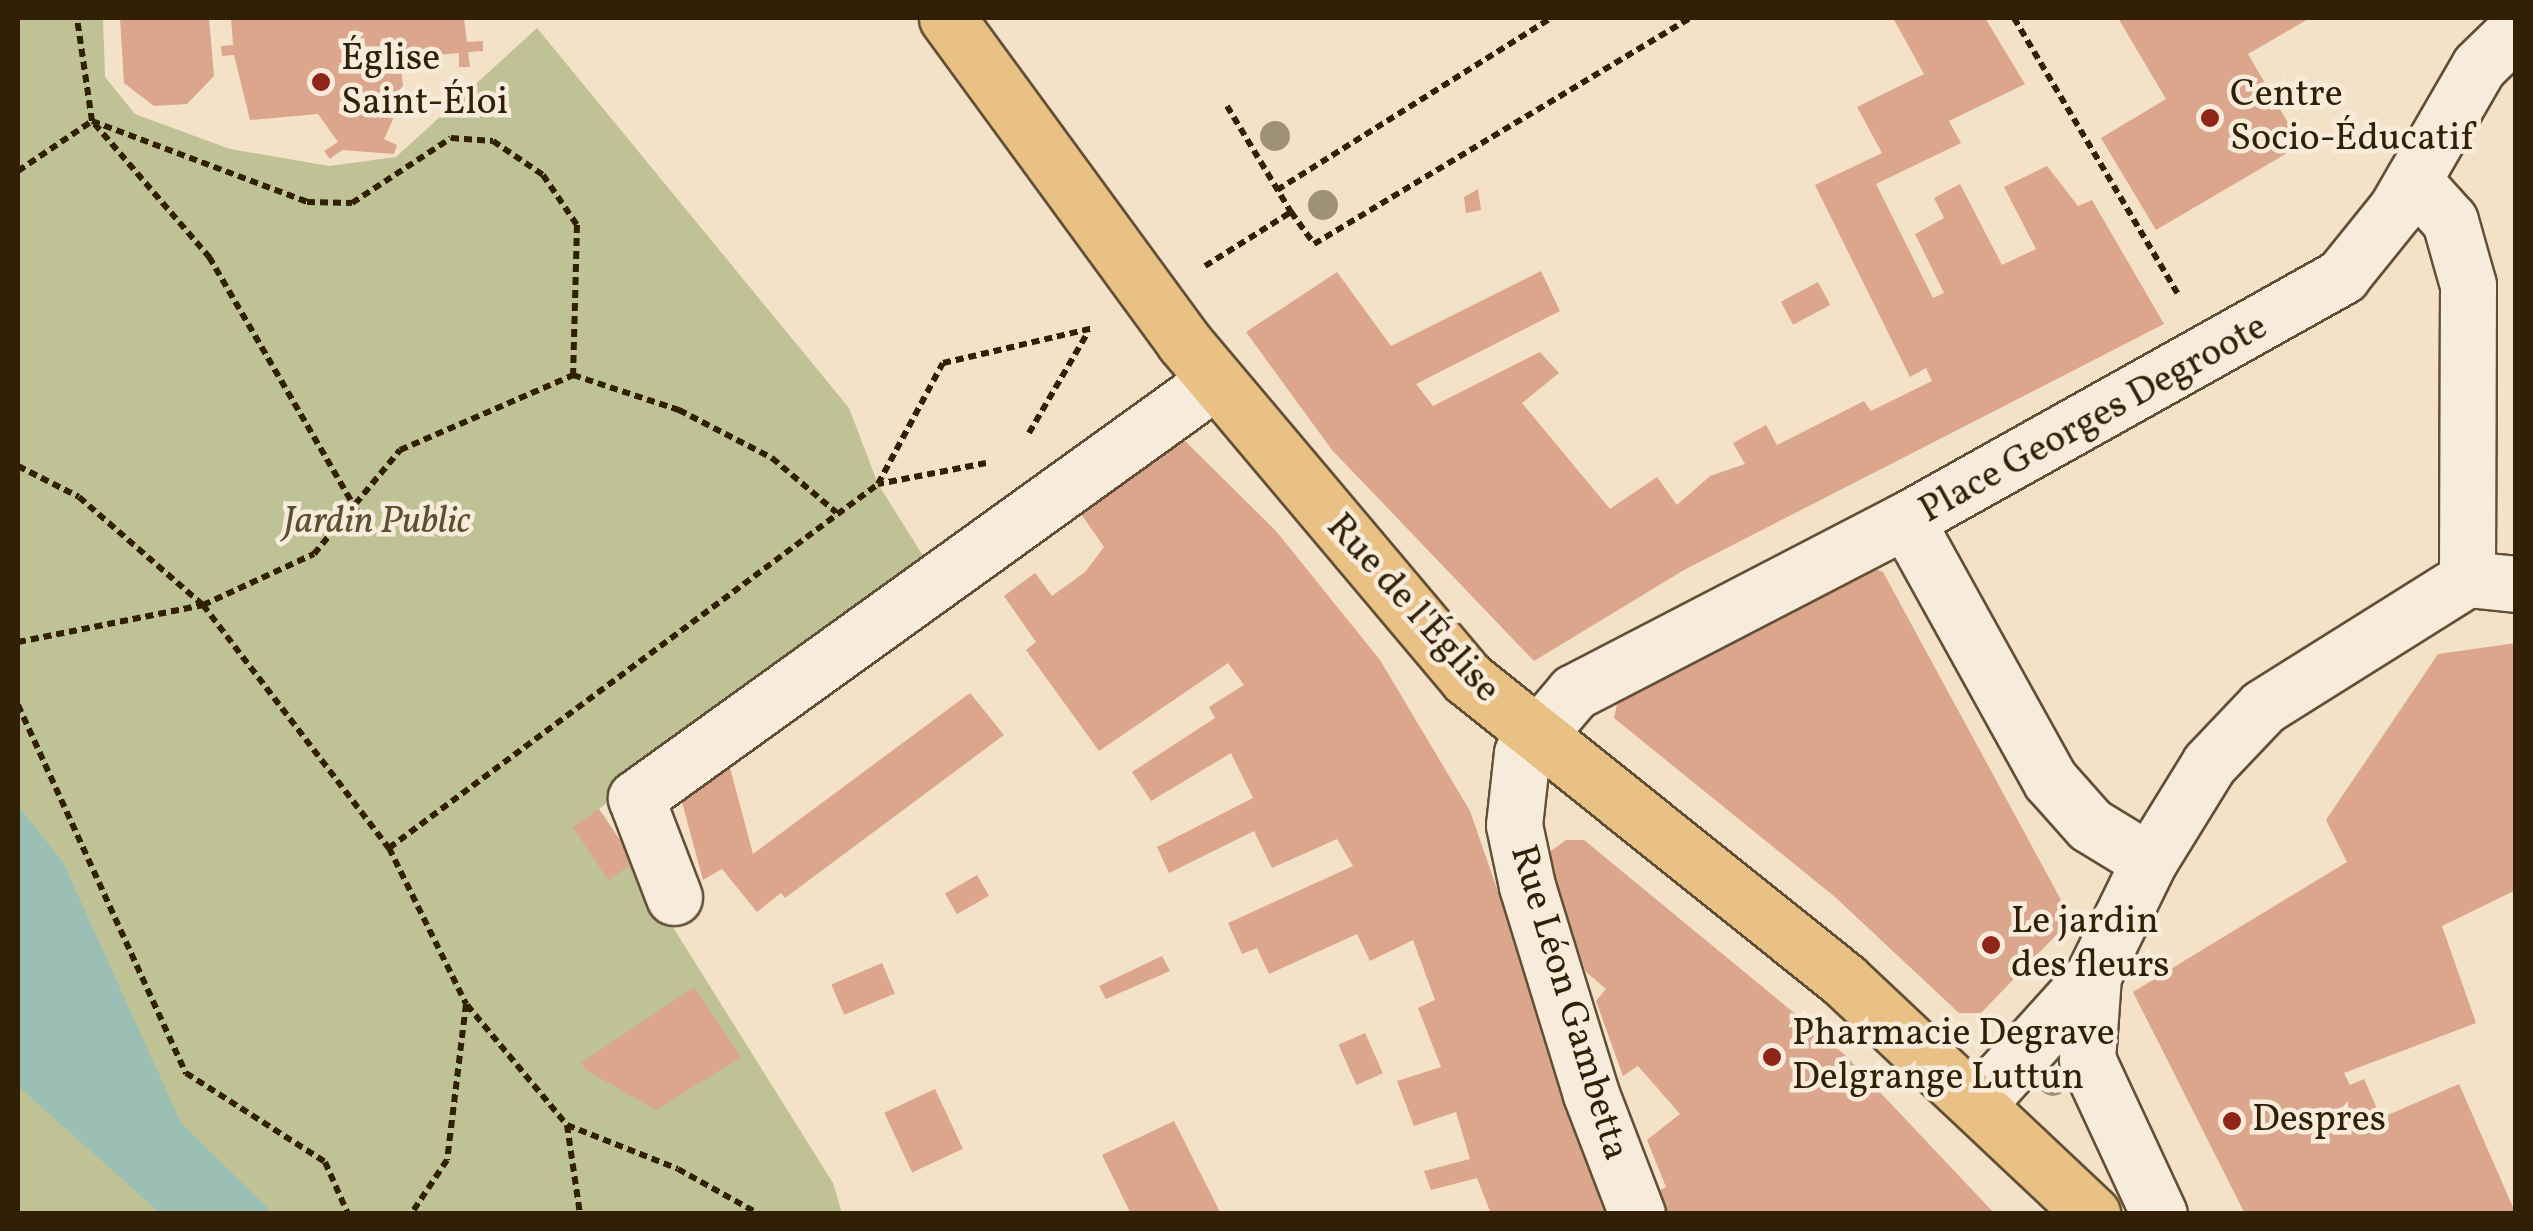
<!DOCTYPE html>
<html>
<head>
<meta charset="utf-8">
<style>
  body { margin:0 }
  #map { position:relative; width:2533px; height:1231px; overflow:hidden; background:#f3e2c8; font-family:Vollkorn,serif }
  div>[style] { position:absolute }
  .green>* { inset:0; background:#bec294 }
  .water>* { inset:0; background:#9bbeb5 }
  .building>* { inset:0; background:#dba68c; transform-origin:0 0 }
  .path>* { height:6px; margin-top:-3px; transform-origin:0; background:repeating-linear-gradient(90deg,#312005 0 8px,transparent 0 13px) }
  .roads { filter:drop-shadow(2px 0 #625036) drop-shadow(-2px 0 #625036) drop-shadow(0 2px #625036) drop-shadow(0 -2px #625036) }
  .minor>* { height:55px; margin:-27.5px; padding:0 27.5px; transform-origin:27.5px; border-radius:27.5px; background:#f7ecdb }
  .major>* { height:55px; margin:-27.5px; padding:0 27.5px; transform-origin:27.5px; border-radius:27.5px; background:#eac184 }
  .trees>* { width:30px; height:30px; margin:-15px; border-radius:50%; background:#9f9274 }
  .dots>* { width:28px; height:28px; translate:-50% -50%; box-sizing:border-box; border:5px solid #f7ecdb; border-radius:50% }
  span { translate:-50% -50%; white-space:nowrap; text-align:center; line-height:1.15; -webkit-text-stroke:9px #f7ecdb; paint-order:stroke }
  .poi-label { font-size:38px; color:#312005 }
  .left { translate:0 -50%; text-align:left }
  .street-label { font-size:38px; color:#312005 }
  .park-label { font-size:38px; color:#5b5130; font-style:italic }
  .frame { position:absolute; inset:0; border:20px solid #312005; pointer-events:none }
</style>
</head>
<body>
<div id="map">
  <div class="green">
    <div style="clip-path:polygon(18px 18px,103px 18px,105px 77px,135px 114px,230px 149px,329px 166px,396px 157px,537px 28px,849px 408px,878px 484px,927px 562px,599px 809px,833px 1183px,842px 1213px,18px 1214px)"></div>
  </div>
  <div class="water">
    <div style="clip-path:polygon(18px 806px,63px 862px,181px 1123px,273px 1213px,160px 1213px,18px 1086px)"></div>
  </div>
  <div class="building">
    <div style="clip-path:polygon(120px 18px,209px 18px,214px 76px,187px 104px,154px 106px,124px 83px)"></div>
    <div style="clip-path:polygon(231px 18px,464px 18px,467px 42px,483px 41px,483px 51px,468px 52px,470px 67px,459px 67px,459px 53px,400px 58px,404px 95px,419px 102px,414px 110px,400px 104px,384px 139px,397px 145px,394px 154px,342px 150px,330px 159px,324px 151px,338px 142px,318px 114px,250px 120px,234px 55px,222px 56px,221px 46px,233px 45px)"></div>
    <div style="clip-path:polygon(1893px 18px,1985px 18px,2025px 84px,1949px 121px,1961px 143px,1876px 184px,1933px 298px,1944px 293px,1915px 234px,1944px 218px,1934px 198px,1960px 184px,2002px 265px,2036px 249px,2004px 187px,2047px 166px,2078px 206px,2092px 200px,2164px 324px,1684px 570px,1534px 661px,1332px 450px,1246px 332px,1337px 272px,1391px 346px,1541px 271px,1560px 311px,1416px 384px,1433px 406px,1540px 352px,1559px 373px,1522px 403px,1610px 509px,1657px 477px,1677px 505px,1710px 476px,1745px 464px,1733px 443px,1766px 425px,1777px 445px,1864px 401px,1871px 411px,1932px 381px,1926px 368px,1910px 377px,1815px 185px,1882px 153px,1857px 107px,1924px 74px)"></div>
    <div style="clip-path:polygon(2118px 18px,2310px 18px,2248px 54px,2301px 145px,2156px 230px,2101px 138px,2166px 99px)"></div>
    <div style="clip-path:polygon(1478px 189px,1481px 210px,1466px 213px,1464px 197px)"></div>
    <div style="left:1818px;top:282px;width:26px;height:42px;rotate:62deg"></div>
    <div style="clip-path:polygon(1183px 439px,1276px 531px,1380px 660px,1470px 811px,1610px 1214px,1491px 1214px,1477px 1178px,1431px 1190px,1424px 1171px,1470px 1159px,1456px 1112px,1414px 1126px,1397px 1081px,1441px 1067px,1418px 1008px,1435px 1000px,1413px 940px,1370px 961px,1357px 934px,1269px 974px,1257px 948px,1242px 954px,1228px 923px,1353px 866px,1337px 839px,1272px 868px,1254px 831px,1169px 873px,1157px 847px,1253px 798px,1231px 753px,1151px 801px,1132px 772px,1215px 718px,1209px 707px,1244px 685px,1228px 663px,1099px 751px,1026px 650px,1036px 642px,1004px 596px,1035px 573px,1052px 596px,1085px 572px,1104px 547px,1081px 514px)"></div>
    <div style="clip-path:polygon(1867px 566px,1883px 572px,2066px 909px,2062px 929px,1981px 1013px,1959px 1013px,1835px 897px,1614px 718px,1617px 704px)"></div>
    <div style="clip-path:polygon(2516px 643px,2516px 890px,2442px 926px,2476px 1023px,2344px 1073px,2350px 1085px,2364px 1079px,2381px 1118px,2459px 1084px,2516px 1214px,2245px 1214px,2133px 992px,2347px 862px,2326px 820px,2438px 654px)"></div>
    <div style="clip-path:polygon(970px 693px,1004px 735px,785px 898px,781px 893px,757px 912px,722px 869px,703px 880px,679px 791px,729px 764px,753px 854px)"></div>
    <div style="left:599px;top:809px;width:64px;height:32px;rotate:56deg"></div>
    <div style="clip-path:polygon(1566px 840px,1584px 840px,1844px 1054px,1995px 1214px,1665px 1214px,1653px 1194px,1666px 1187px,1647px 1140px,1680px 1114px,1638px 1066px,1623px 1076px,1596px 1001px,1606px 989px,1586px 972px,1549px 869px,1551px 851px)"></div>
    <div style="left:977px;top:875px;width:24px;height:37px;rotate:60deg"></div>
    <div style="clip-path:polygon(1162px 956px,1170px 971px,1106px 999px,1099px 986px)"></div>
    <div style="left:882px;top:963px;width:33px;height:55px;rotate:67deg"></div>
    <div style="clip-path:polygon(694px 987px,741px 1057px,656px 1110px,586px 1070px,581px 1063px)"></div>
    <div style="left:1365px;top:1033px;width:44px;height:29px;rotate:66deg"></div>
    <div style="left:935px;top:1089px;width:66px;height:56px;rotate:65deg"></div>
    <div style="clip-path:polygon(1174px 1121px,1221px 1214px,1131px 1214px,1102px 1155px)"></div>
  </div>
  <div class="path">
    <div style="left:2014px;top:18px;width:323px;rotate:59.3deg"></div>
    <div style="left:1227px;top:106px;width:124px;rotate:58.9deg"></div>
    <div style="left:18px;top:171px;width:89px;rotate:-34deg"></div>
    <div style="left:92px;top:121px;width:104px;rotate:-98.3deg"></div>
    <div style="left:1277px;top:190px;width:324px;rotate:-32.1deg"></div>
    <div style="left:1205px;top:266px;width:102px;rotate:-32.1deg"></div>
    <div style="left:1291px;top:212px;width:39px;rotate:54deg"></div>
    <div style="left:1314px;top:244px;width:439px;rotate:-31deg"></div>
    <div style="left:1029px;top:433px;width:117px;rotate:-59.7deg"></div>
    <div style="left:986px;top:463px;width:110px;rotate:169deg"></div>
    <div style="left:878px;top:484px;width:137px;rotate:-61.8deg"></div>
    <div style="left:943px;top:363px;width:155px;rotate:-13.1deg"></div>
    <div style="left:18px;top:466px;width:68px;rotate:26.9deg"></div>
    <div style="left:79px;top:497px;width:164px;rotate:41.1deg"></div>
    <div style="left:203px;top:605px;width:306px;rotate:52.6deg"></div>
    <div style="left:389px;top:848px;width:610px;rotate:-36.66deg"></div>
    <div style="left:357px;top:511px;width:293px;rotate:-120.2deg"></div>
    <div style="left:210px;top:258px;width:181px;rotate:-130.7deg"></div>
    <div style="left:92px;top:121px;width:230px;rotate:20.6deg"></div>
    <div style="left:307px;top:202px;width:45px;rotate:1.3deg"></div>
    <div style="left:352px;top:203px;width:118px;rotate:-33.3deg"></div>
    <div style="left:451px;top:138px;width:42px;rotate:4.1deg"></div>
    <div style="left:493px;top:141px;width:60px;rotate:34.2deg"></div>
    <div style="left:543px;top:175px;width:60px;rotate:55.8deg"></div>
    <div style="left:577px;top:225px;width:150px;rotate:91.5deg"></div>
    <div style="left:18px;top:642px;width:189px;rotate:-11.3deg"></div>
    <div style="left:203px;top:605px;width:122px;rotate:-24.7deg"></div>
    <div style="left:314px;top:554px;width:135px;rotate:-50.4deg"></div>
    <div style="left:400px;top:450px;width:189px;rotate:-23.4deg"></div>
    <div style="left:573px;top:375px;width:112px;rotate:18.3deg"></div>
    <div style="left:679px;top:410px;width:105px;rotate:27.3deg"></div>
    <div style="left:772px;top:458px;width:84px;rotate:40.2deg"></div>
    <div style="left:18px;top:705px;width:405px;rotate:65.5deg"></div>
    <div style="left:186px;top:1073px;width:165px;rotate:32.6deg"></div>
    <div style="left:325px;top:1162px;width:57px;rotate:66.1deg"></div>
    <div style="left:389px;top:848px;width:174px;rotate:63.7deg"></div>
    <div style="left:466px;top:1004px;width:157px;rotate:96.9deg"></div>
    <div style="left:447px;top:1160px;width:65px;rotate:123.7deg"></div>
    <div style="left:467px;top:1005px;width:156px;rotate:50.2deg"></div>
    <div style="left:567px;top:1125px;width:90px;rotate:81.7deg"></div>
    <div style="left:567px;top:1125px;width:119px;rotate:21.6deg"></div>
    <div style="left:678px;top:1169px;width:93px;rotate:29.1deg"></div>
  </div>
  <div class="roads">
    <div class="minor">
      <div style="left:2413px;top:180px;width:55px;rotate:47.9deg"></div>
      <div style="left:2450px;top:221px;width:66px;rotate:74.3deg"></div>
      <div style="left:2468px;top:285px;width:294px;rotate:90.2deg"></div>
      <div style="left:2467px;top:579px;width:241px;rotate:147.9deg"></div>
      <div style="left:2263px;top:707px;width:79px;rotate:133.5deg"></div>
      <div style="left:2209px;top:764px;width:114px;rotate:121.7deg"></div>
      <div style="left:2149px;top:861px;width:69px;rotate:-148.6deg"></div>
      <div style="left:2090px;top:825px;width:60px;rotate:-131.6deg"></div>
      <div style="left:2050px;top:780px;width:297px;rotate:-119deg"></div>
      <div style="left:1906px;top:520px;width:500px;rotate:-29.2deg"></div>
      <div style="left:2342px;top:276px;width:86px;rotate:-51.1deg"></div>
      <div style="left:2396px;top:209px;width:165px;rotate:-59.9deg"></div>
      <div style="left:2479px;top:66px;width:52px;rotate:-44.2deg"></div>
      <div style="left:2467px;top:579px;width:49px;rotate:5.8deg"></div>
      <div style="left:674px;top:897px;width:106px;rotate:-111deg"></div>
      <div style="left:636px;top:798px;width:714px;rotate:-35.76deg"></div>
      <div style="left:2093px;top:976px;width:83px;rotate:94.1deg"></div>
      <div style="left:2087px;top:1059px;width:171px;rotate:65.1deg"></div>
      <div style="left:1980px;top:1101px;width:169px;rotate:-47.9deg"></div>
      <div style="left:2093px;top:976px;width:128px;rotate:-64deg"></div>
      <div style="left:1637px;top:1214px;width:129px;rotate:-111deg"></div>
      <div style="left:1591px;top:1094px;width:218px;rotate:-107.1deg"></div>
      <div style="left:1527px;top:886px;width:62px;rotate:-102deg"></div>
      <div style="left:1514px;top:825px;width:72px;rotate:-83.7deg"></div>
      <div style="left:1522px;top:753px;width:80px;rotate:-49.6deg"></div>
      <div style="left:1574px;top:692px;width:374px;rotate:-27.4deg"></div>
    </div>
    <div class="major">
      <div style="left:947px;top:18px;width:401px;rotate:53.8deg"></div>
      <div style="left:1184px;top:342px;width:439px;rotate:49.9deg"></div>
      <div style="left:1467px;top:678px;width:483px;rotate:38.7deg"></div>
      <div style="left:1844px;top:980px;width:341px;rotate:43.3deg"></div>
    </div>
  </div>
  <div class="trees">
    <div style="left:1275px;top:136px"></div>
    <div style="left:1323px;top:205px"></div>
    <div style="left:2053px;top:1081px"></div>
  </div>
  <div class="dots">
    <div style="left:321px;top:82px;background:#8f2418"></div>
    <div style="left:2210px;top:118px;background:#8f2418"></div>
    <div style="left:1991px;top:945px;background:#8f2418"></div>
    <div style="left:1772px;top:1057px;background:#8f2418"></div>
    <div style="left:2232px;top:1121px;background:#8f2418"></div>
  </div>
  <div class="poi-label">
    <span class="left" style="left:341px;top:82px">Église<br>Saint-Éloi</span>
    <span class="left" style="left:2230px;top:118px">Centre<br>Socio-Éducatif</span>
    <span class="left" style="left:2011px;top:945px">Le jardin<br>des fleurs</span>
    <span class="left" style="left:1792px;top:1057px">Pharmacie Degrave<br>Delgrange Luttun</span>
    <span class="left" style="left:2252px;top:1121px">Despres</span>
  </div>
  <div class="street-label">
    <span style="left:2094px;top:420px;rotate:-29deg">Place Georges Degroote</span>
    <span style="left:1412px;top:609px;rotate:48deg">Rue de l'Église</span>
    <span style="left:1568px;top:1003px;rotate:73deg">Rue Léon Gambetta</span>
  </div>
  <div class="park-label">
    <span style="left:377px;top:523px">Jardin Public</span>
  </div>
  <div class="frame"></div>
</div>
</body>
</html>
